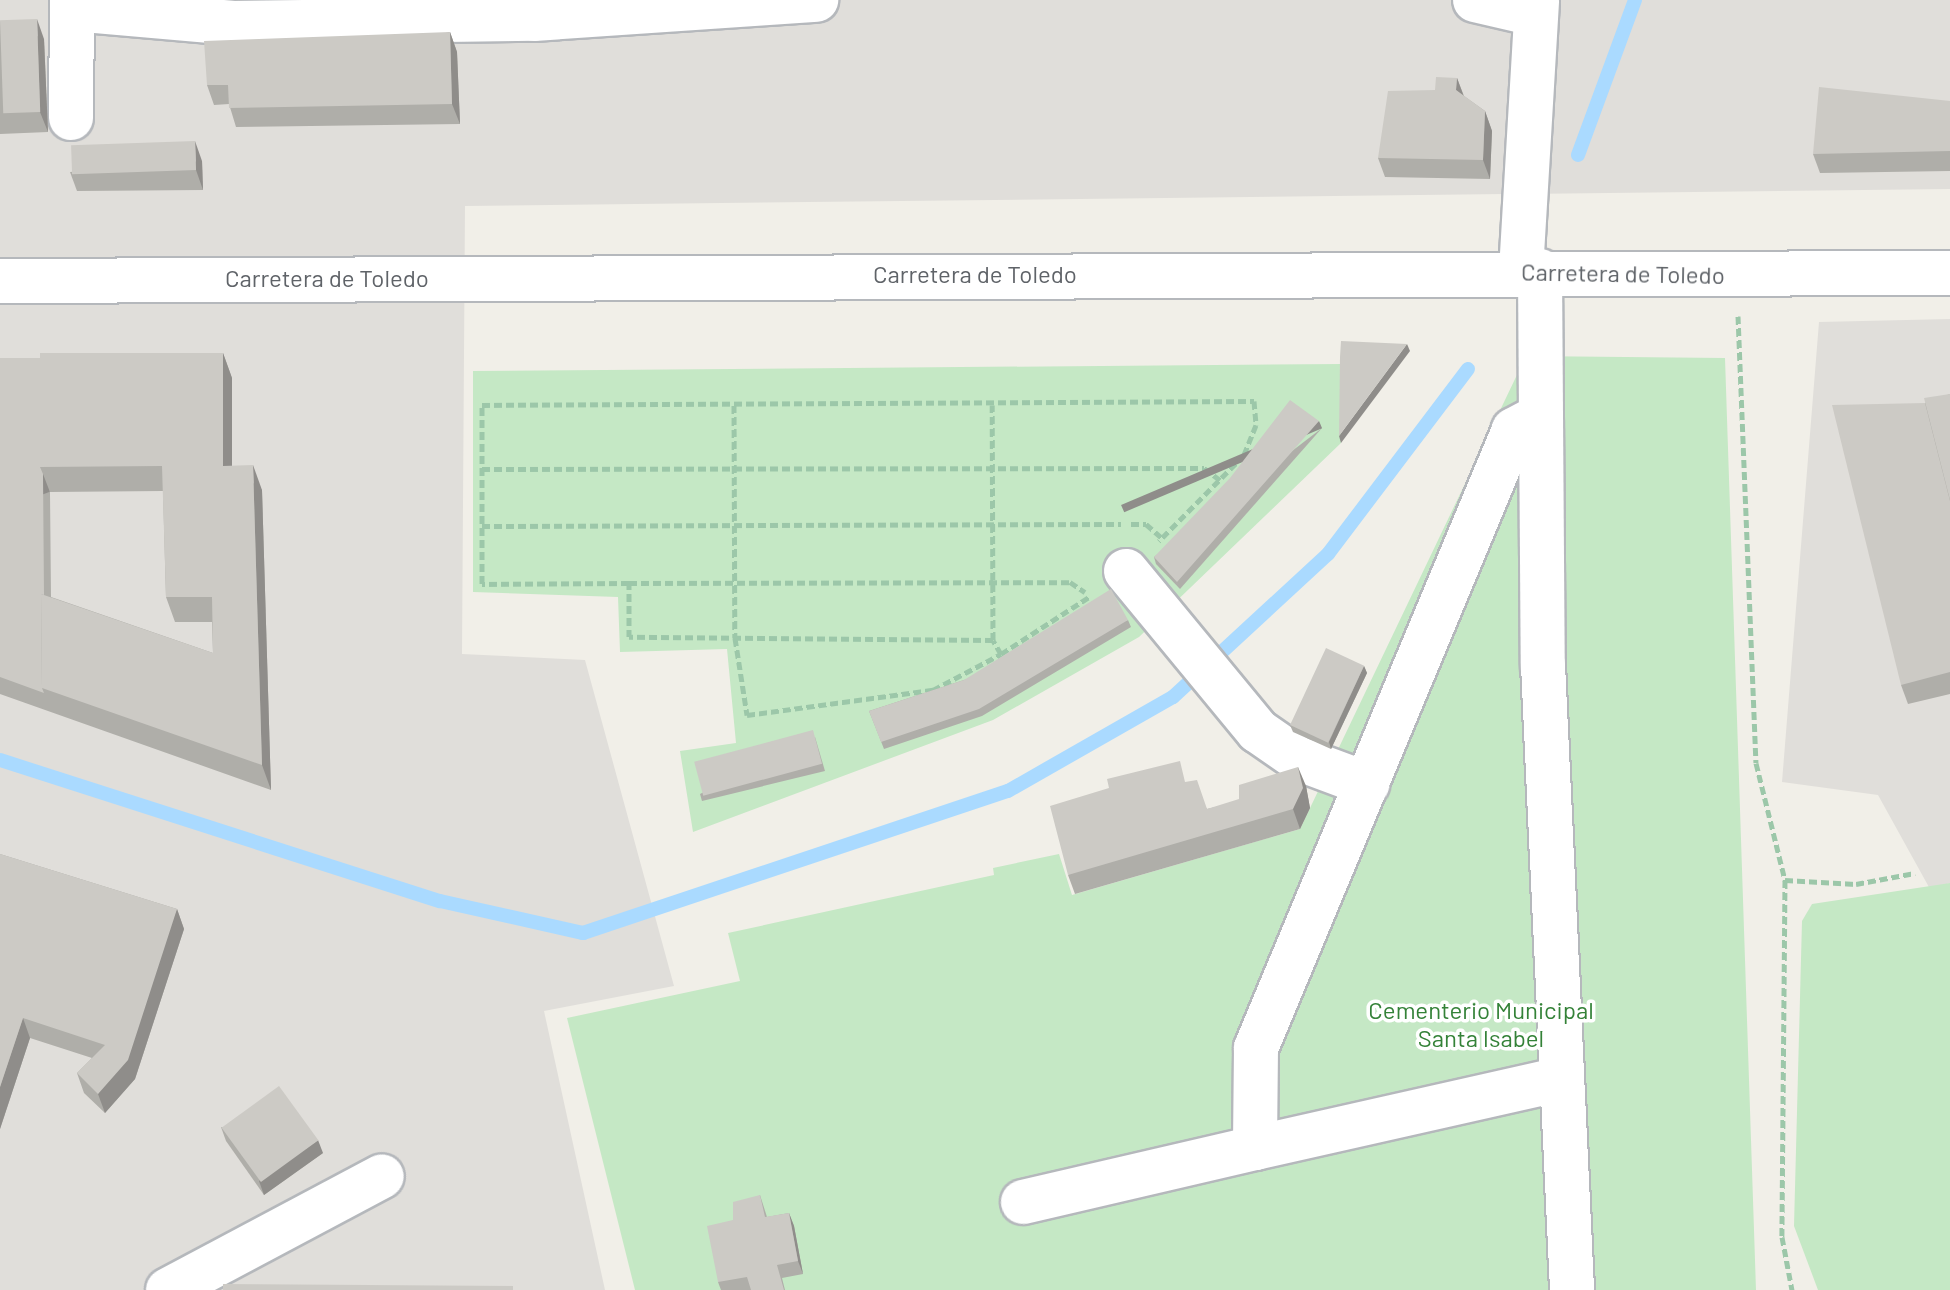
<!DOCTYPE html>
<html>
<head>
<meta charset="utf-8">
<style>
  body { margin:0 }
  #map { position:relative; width:1950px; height:1290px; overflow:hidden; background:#f1efe8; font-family:Barlow,sans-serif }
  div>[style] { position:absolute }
  .industrial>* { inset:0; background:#e0deda }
  .green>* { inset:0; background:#c5e8c5 }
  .stream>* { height:14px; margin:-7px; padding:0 7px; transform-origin:7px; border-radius:7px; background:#aadaff }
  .path>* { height:5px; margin-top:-2.5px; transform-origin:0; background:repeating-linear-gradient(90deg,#9cc7a9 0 8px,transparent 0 12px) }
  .roads { filter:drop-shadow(2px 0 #b5b8bc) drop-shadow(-2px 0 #b5b8bc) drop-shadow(0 2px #b5b8bc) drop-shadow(0 -2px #b5b8bc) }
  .minor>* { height:44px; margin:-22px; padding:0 22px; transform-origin:22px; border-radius:22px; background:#fff }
  .wall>* { inset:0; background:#afaea9 }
  .shaded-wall>* { inset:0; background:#8f8d8a; transform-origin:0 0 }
  .building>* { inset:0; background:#cccac5; transform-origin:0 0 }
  span { translate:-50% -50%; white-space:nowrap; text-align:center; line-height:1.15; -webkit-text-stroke:7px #fff; paint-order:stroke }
  .street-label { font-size:24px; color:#5f6368 }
  .park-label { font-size:24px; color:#348238 }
</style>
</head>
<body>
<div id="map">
  <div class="industrial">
    <div style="clip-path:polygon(0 0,1950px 0,1950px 189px,465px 206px,462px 654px,585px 660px,674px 986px,544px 1011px,605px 1290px,0 1290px)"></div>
    <div style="clip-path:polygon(1950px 319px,1950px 883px,1930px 889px,1878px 795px,1782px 782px,1819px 322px)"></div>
  </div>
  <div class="green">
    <div style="clip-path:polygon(1526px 356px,1725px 358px,1756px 1290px,635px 1290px,567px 1018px,740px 981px,728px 933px,994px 875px,993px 868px,1059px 854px,1072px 895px,1300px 829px)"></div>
    <div style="clip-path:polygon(1343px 364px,1341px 443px,1139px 637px,993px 720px,693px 832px,680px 751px,736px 743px,727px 649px,620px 652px,618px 597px,473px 592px,473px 371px)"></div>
    <div style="clip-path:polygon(1950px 883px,1950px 1290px,1818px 1290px,1794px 1226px,1802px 921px,1812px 904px)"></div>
  </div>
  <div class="stream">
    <div style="left:1578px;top:155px;width:165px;rotate:-69.8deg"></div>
    <div style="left:0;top:760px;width:462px;rotate:17.8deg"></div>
    <div style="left:440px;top:901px;width:147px;rotate:12.6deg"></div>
    <div style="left:583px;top:933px;width:448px;rotate:-18.5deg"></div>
    <div style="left:1008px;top:791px;width:190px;rotate:-29.7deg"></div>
    <div style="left:1173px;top:697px;width:211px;rotate:-42.7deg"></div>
    <div style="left:1328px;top:554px;width:232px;rotate:-52.9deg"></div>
  </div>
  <div class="path">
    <div style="left:1738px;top:316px;width:447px;rotate:87.7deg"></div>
    <div style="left:1756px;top:763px;width:121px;rotate:76.1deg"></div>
    <div style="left:1785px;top:880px;width:357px;rotate:90.5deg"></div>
    <div style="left:1782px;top:1237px;width:54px;rotate:79.3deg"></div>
    <div style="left:734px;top:405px;width:233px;rotate:89.8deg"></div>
    <div style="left:735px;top:638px;width:78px;rotate:81.1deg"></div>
    <div style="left:747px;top:715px;width:188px;rotate:-7.7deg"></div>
    <div style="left:933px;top:690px;width:77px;rotate:-27.9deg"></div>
    <div style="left:1001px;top:654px;width:16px;rotate:-120deg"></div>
    <div style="left:993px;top:640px;width:235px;rotate:-90.2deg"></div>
    <div style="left:482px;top:469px;width:722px;rotate:-0.08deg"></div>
    <div style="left:1204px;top:468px;width:20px;rotate:37deg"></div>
    <div style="left:1131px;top:524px;width:15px"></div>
    <div style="left:1146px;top:524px;width:21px;rotate:41deg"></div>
    <div style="left:482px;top:526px;width:639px;rotate:-0.18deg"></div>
    <div style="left:629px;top:583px;width:441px;rotate:-0.1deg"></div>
    <div style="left:1070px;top:582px;width:18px;rotate:34deg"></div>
    <div style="left:993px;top:640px;width:364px;rotate:-179.5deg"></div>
    <div style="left:629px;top:637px;width:54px;rotate:-90deg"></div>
    <div style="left:629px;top:583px;width:147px;rotate:179.6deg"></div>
    <div style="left:482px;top:584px;width:179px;rotate:-90deg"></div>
    <div style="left:482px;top:405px;width:772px;rotate:-0.3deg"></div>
    <div style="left:1254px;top:401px;width:24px;rotate:85deg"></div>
    <div style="left:1256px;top:425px;width:32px;rotate:112deg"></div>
    <div style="left:1244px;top:455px;width:121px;rotate:134.7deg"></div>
    <div style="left:1001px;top:654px;width:105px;rotate:-32.9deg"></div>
    <div style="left:1785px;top:880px;width:71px;rotate:3.2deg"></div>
    <div style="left:1856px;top:884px;width:60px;rotate:-10.6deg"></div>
  </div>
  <div class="roads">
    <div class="minor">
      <div style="left:1475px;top:0;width:62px;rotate:13.1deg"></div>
      <div style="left:73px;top:9px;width:161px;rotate:5deg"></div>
      <div style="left:233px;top:23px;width:301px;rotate:-0.8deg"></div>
      <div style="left:534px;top:19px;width:283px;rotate:-3.9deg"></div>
      <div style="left:71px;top:118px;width:118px;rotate:-89.5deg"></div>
      <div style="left:1521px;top:271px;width:271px;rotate:-86.6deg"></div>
      <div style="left:1540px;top:271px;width:394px;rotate:89.6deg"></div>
      <div style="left:1543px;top:665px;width:626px;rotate:87.34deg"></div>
      <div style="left:0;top:281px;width:1950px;rotate:-0.24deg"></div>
      <div style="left:1540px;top:416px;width:30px;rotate:152deg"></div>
      <div style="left:1514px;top:430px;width:670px;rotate:112.66deg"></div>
      <div style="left:1256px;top:1048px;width:100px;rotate:90.6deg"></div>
      <div style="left:1255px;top:1148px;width:314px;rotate:-12.7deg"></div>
      <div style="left:1126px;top:571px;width:207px;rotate:50.5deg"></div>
      <div style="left:1258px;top:731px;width:47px;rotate:34.7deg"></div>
      <div style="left:1297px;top:758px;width:75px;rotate:20.4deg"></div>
      <div style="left:1023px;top:1202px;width:238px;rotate:-13.1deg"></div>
      <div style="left:168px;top:1290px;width:242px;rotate:-28deg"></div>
    </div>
  </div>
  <div class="wall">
    <div style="clip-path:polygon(0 21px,44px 39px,48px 132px,0 134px)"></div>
    <div style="clip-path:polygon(450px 32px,457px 52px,460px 124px,236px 127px,229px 104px,214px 105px,207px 85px)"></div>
    <div style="clip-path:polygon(1457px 78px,1464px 96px,1485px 111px,1492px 131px,1490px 179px,1385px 177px,1378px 158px,1435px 90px)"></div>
    <div style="clip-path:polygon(1950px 101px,1950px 171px,1820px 173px,1813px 154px)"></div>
    <div style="clip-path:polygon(202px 161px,203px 190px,77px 191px,70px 172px)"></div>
    <div style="clip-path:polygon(evenodd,223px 353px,232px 378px,232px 466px,262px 490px,271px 790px,0 694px,0 358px,40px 358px,223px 353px,163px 491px,166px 597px,175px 622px,212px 622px,213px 653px,51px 597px,50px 492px,163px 491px)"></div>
    <div style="clip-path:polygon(1950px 394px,1950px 694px,1908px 704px,1901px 685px,1925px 403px)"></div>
    <div style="clip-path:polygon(1322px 428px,1180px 589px,1156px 564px,1154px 557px)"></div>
    <div style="clip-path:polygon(1128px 620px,1131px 627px,982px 716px,884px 749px,869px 711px,964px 680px)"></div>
    <div style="clip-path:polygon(1364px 666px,1367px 673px,1331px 749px,1293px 732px,1290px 725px)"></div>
    <div style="clip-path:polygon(815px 737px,825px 771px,702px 801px,700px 794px)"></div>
    <div style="clip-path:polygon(1187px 782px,1207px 809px,1306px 786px,1310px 808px,1300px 829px,1075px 894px,1068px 875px)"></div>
    <div style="clip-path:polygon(0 854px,177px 909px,184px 929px,135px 1079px,105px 1113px,84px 1093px,77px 1073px,92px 1058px,30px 1038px,0 1129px)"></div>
    <div style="clip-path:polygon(221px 1127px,323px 1153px,264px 1195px,226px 1141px)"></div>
    <div style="clip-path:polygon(760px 1195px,767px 1217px,789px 1213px,794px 1226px,803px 1274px,782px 1278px,785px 1290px,721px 1290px,718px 1282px,733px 1220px)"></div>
  </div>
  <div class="shaded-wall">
    <div style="clip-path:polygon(37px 19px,44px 39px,48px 132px,40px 112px)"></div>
    <div style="clip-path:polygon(450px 32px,457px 52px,460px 124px,452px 104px)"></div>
    <div style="clip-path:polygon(1457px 78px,1464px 97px,1456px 90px)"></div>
    <div style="clip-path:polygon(1485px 111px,1492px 131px,1490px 179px,1483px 160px)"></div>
    <div style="clip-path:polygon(195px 141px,202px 161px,203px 190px,196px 170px)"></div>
    <div style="clip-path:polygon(1407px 344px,1410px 351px,1341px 443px,1339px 436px)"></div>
    <div style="clip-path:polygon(223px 353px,232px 378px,232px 491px,223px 466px)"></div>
    <div style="left:1319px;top:421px;width:8px;height:215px;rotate:67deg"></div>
    <div style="clip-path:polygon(253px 465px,262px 490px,271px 790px,262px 765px)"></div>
    <div style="left:43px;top:474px;width:19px;height:215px;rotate:69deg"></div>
    <div style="clip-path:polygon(1364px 666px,1367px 673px,1331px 749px,1329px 742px)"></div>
    <div style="clip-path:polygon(1298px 767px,1306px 786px,1310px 808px,1300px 829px,1293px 809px)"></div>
    <div style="clip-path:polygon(177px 909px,184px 929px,135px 1079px,105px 1113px,98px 1094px)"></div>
    <div style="clip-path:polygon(23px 1018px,30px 1038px,0 1129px,0 1087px)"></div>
    <div style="clip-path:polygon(318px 1140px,323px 1153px,264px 1195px,259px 1181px)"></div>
    <div style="clip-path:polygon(789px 1213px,794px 1226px,803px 1274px,798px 1261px)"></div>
  </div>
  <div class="building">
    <div style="left:37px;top:19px;width:93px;height:37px;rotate:88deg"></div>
    <div style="clip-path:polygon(450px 32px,452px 104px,229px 108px,228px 85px,207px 85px,204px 41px)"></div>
    <div style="clip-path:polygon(1436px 77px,1457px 78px,1456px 90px,1485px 111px,1483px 160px,1378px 158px,1388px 91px,1435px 90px)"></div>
    <div style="clip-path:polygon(1819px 87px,1950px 101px,1950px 151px,1813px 154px)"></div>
    <div style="left:195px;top:141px;width:29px;height:124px;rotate:88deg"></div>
    <div style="clip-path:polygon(1341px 341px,1407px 344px,1339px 436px,1340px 357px)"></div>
    <div style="clip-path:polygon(40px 353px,223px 353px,223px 466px,253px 465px,262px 765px,42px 688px,41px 594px,213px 653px,212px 597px,166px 597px,162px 466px,40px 467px)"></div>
    <div style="clip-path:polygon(0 358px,40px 358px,40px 467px,43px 474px,44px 595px,41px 594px,42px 688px,44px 693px,0 677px)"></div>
    <div style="clip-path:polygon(1950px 394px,1950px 500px,1924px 398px)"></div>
    <div style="clip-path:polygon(1290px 400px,1319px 421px,1177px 582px,1154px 557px,1230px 478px)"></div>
    <div style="clip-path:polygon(1925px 403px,1950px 501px,1950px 672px,1901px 685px,1832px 405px)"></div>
    <div style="clip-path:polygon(1111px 589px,1128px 620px,979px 709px,881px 742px,869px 711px,964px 680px)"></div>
    <div style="left:1326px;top:648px;width:42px;height:85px;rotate:25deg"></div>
    <div style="left:813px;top:730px;width:35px;height:123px;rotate:75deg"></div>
    <div style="clip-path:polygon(1180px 761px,1185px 782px,1197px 780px,1207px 809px,1239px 799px,1239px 785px,1298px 767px,1303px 788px,1293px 809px,1068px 875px,1050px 806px,1109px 788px,1107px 779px)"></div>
    <div style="clip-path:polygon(0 854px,177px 909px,128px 1060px,98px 1094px,77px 1073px,105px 1045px,23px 1018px,0 1087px)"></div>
    <div style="left:279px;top:1086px;width:67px;height:71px;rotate:54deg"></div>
    <div style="clip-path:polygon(760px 1195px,765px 1217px,789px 1213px,798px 1261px,777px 1265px,784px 1290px,751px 1290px,747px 1277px,718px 1282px,707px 1226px,733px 1220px,733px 1202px)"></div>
    <div style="clip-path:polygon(223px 1284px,513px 1286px,513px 1290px,223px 1290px)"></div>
  </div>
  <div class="street-label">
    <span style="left:1623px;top:273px;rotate:1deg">Carretera de Toledo</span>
    <span style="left:975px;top:274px">Carretera de Toledo</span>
    <span style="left:327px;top:278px">Carretera de Toledo</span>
  </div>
  <div class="park-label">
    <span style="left:1481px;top:1024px">Cementerio Municipal<br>Santa Isabel</span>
  </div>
</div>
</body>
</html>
